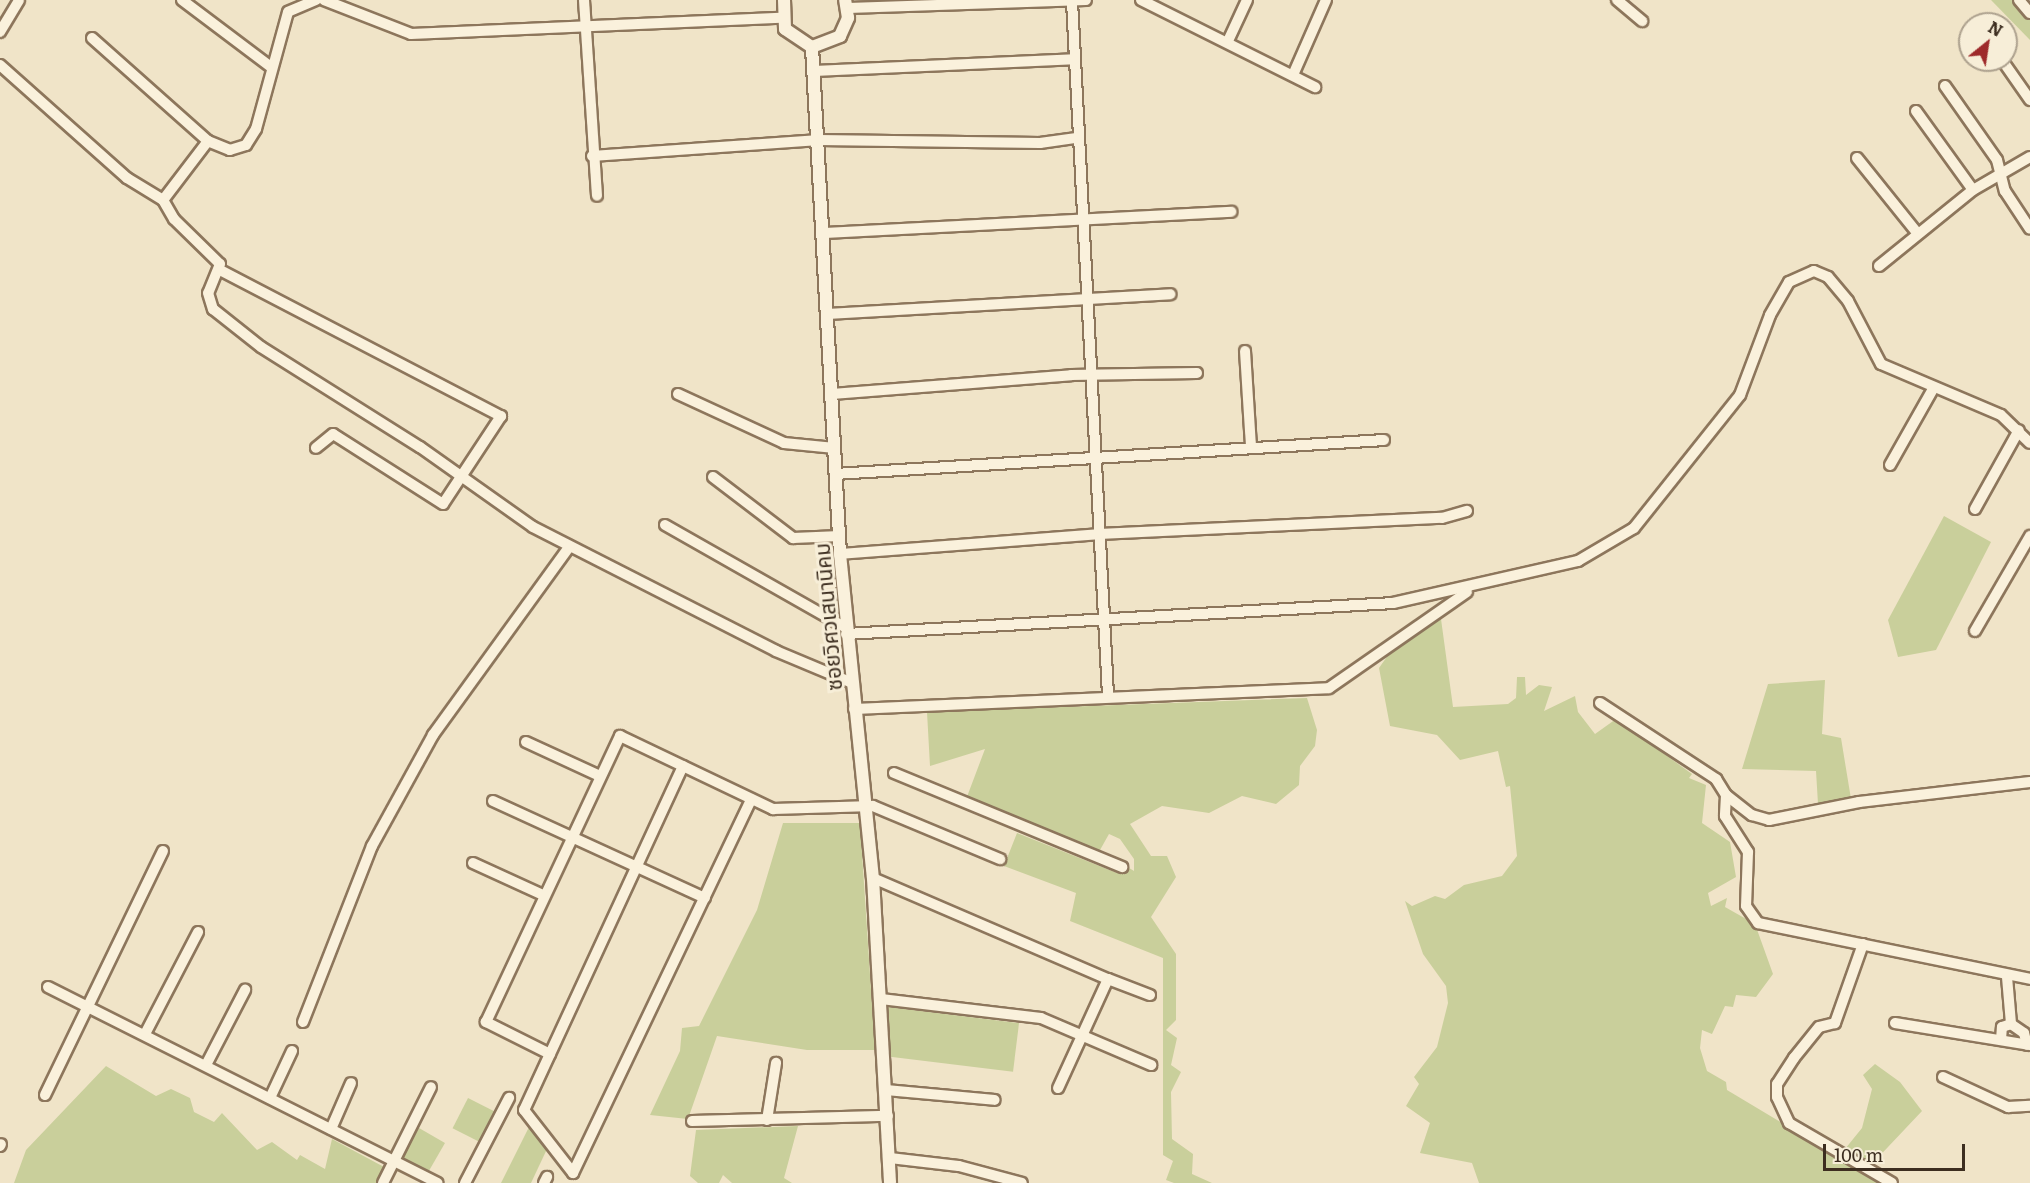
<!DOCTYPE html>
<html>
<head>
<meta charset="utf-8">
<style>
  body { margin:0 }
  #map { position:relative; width:2030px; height:1183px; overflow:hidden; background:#f0e4c8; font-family:Literata,"Noto Sans Thai",serif }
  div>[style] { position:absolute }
  .green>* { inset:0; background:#c9cf9b; transform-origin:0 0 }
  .roads { filter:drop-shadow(2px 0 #8d765c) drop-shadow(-2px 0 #8d765c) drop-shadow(0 2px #8d765c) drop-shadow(0 -2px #8d765c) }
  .minor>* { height:10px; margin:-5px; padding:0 5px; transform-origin:5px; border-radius:5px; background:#faf1dc }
  .tertiary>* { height:12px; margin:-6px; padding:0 6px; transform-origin:6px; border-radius:6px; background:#faf1dc }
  span { translate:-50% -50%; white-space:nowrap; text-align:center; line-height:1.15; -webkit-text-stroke:6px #f7eed8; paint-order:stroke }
  .street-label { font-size:21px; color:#3d2e20 }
  .north { position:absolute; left:1958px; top:12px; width:60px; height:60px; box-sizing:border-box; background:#f7eed8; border:2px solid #ada18e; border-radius:50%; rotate:30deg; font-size:16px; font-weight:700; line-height:24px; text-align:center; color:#3d2e20 }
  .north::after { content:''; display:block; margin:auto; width:21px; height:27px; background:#9e2a2b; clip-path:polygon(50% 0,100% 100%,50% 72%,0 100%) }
  .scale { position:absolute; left:1823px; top:1144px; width:142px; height:27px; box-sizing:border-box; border:3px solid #3d2e20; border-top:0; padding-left:8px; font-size:18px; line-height:21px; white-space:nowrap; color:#3d2e20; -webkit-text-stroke:4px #f7eed8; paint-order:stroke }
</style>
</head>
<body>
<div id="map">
  <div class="green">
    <div style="clip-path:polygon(1991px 0,2017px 0,2030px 15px,2030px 40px)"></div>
    <div style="clip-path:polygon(1944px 516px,1991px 542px,1936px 650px,1898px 657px,1888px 620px)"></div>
    <div style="clip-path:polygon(1441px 619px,1453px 707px,1508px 704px,1516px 698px,1517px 677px,1525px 677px,1526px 695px,1539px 685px,1552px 687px,1544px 711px,1575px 696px,1578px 712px,1595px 734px,1616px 719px,1692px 774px,1689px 778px,1706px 785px,1702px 823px,1730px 842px,1736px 877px,1708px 893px,1711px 906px,1727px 898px,1725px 907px,1755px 924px,1773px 974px,1756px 997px,1736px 995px,1733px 1007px,1725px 1006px,1712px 1034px,1702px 1030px,1700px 1048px,1707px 1071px,1726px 1082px,1727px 1090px,1882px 1183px,1479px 1183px,1472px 1163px,1420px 1153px,1430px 1123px,1406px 1106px,1419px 1084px,1414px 1077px,1437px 1047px,1448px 1003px,1446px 986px,1423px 954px,1405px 901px,1412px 906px,1435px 896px,1445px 899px,1464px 885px,1502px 876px,1517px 856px,1510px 786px,1506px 787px,1498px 751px,1460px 760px,1437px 735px,1390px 726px,1379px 668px,1398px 641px)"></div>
    <div style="clip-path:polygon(1825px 680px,1822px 734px,1841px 738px,1851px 799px,1818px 804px,1816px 771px,1742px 769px,1768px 684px)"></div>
    <div style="clip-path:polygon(evenodd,1307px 698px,1317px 730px,1315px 746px,1300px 766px,1299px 785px,1276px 804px,1242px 796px,1209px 813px,1162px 806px,1130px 824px,1151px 856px,1167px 856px,1176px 877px,1151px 917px,1176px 954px,1176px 1020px,1166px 1030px,1177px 1038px,1171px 1065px,1181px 1072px,1171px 1092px,1172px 1139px,1193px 1154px,1192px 1174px,1212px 1183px,1174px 1183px,1166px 1180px,1173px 1161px,1163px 1155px,1163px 958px,1070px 921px,1076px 893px,1004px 866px,1017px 833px,1117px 873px,1121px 867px,965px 802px,985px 749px,930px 766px,927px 712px,1307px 698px,1109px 834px,1120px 839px,1134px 859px,1134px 871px,1100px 850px,1109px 834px)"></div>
    <div style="clip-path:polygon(783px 823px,860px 823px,875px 1050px,807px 1050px,717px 1036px,688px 1119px,650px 1115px,680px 1051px,682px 1028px,699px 1026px,757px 910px)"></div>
    <div style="left:888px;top:1007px;width:132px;height:49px;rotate:7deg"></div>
    <div style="clip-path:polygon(1875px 1064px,1900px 1082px,1922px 1111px,1871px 1165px,1845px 1149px,1862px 1128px,1872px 1089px,1863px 1075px)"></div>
    <div style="clip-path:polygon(106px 1066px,156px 1096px,171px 1089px,190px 1098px,194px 1112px,214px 1122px,222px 1113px,257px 1150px,272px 1142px,297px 1160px,300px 1155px,325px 1169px,332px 1139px,384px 1167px,376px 1183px,14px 1183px,26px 1150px)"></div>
    <div style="left:468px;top:1098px;width:31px;height:34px;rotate:27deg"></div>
    <div style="clip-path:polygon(531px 1123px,547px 1149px,531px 1183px,501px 1183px)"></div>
    <div style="clip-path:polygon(798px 1126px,784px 1178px,792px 1183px,732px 1183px,723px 1175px,719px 1183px,698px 1183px,690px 1176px,696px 1130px)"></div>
    <div style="left:419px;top:1128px;width:30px;height:34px;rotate:30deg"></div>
  </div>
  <div class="roads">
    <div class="minor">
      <div style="left:182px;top:0;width:111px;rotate:37deg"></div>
      <div style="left:316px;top:0;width:30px;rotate:157deg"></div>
      <div style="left:288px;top:12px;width:121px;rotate:105.3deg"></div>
      <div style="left:256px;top:129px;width:19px;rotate:122deg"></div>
      <div style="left:246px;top:145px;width:17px;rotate:163deg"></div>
      <div style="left:230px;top:150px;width:24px;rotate:-158deg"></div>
      <div style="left:208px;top:141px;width:74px;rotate:127.3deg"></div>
      <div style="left:163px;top:200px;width:22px;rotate:60deg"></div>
      <div style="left:174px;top:219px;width:64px;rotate:44.4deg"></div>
      <div style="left:220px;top:264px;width:31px;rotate:112deg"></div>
      <div style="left:208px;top:293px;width:17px;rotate:73deg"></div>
      <div style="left:213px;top:309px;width:61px;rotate:38.4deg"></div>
      <div style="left:261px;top:347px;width:188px;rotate:32.2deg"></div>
      <div style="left:420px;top:447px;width:138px;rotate:35.3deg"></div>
      <div style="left:533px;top:527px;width:273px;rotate:27deg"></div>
      <div style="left:776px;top:651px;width:80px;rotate:22.7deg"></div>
      <div style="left:324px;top:0;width:93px;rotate:21.3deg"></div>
      <div style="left:411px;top:34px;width:370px;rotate:-2.5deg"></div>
      <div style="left:584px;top:0;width:196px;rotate:86.2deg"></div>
      <div style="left:1141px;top:0;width:195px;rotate:26.6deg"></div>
      <div style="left:1617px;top:0;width:33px;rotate:40deg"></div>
      <div style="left:2019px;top:0;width:17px;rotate:50deg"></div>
      <div style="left:1072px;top:1px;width:695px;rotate:87.03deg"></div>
      <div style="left:848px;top:8px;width:238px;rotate:-1.9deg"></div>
      <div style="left:0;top:32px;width:37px;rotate:-59deg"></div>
      <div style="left:92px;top:38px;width:155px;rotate:41.6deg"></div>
      <div style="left:1228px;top:41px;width:45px;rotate:-65.1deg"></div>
      <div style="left:2002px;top:60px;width:49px;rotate:55deg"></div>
      <div style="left:0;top:65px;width:170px;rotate:41.7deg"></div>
      <div style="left:127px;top:178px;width:42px;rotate:31.4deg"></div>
      <div style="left:814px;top:71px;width:260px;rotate:-2.6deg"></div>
      <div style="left:1293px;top:75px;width:82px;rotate:-66.3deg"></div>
      <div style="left:1945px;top:86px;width:90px;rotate:54.9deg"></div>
      <div style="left:1997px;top:160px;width:32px;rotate:76deg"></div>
      <div style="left:2005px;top:191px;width:45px;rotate:56.7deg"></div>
      <div style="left:1916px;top:111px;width:97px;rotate:54.2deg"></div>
      <div style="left:592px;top:156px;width:228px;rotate:-4deg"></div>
      <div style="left:819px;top:140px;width:221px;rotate:0.8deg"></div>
      <div style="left:1040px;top:143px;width:35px;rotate:-8deg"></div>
      <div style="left:1857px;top:158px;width:97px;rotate:51.2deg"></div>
      <div style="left:825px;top:233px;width:407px;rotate:-3deg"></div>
      <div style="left:1879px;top:266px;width:121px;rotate:-39deg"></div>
      <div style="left:1973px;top:190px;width:66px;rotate:-30.1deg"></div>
      <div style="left:220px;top:270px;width:317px;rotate:27.5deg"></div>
      <div style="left:501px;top:416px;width:105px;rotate:123.4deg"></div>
      <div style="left:443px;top:504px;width:130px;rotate:-147.5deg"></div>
      <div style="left:333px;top:434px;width:22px;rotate:141deg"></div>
      <div style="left:828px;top:314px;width:343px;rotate:-3.3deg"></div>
      <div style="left:1245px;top:351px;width:96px;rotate:86.4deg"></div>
      <div style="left:678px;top:394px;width:117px;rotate:24.8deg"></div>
      <div style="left:784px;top:443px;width:51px;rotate:5.6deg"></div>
      <div style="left:832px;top:394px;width:240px;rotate:-4.5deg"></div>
      <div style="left:1071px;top:375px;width:126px;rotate:-0.9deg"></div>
      <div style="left:1890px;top:465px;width:87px;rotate:-60.5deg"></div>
      <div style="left:835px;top:474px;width:550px;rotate:-3.54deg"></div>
      <div style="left:713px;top:477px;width:101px;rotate:37.3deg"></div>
      <div style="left:793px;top:538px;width:47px;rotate:-2.4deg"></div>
      <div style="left:1975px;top:509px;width:90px;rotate:-60.9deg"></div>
      <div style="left:665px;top:525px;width:208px;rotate:29.6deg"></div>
      <div style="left:840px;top:554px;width:260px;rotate:-4.4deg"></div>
      <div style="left:1099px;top:534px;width:343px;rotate:-2.7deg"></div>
      <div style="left:1442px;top:518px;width:26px;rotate:-16deg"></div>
      <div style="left:1975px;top:631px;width:110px;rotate:-59.9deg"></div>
      <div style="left:846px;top:634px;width:548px;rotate:-3.24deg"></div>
      <div style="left:1393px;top:603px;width:190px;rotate:-12.8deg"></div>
      <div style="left:1578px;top:561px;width:65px;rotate:-30.5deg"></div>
      <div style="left:1634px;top:528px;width:170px;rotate:-51.4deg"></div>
      <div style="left:1740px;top:395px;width:85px;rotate:-69.4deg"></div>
      <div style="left:1770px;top:315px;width:38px;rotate:-60deg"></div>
      <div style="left:1789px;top:282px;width:27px;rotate:-24deg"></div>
      <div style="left:1814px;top:271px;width:15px;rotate:23deg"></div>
      <div style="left:1828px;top:277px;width:31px;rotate:50deg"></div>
      <div style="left:1848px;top:301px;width:71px;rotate:62.4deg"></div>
      <div style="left:1881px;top:364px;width:130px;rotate:23deg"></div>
      <div style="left:2001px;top:415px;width:40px;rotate:44deg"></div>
      <div style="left:1600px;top:703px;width:139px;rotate:33.2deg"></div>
      <div style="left:1716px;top:779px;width:19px;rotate:58deg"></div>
      <div style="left:1726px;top:795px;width:33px;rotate:38deg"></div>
      <div style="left:1752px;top:815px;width:18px;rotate:16deg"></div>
      <div style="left:1769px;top:820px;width:92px;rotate:-11.3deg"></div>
      <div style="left:1859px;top:802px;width:172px;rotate:-6.7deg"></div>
      <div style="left:854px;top:709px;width:475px;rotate:-2.5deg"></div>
      <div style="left:1329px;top:688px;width:168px;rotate:-34.8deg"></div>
      <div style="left:526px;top:742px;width:81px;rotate:24.7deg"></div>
      <div style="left:683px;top:766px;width:379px;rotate:114.8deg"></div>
      <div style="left:524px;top:1110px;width:80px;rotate:52.1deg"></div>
      <div style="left:573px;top:1173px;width:414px;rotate:-64.5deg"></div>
      <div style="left:894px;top:773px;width:247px;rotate:22.4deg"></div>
      <div style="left:1726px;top:795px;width:21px;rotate:93deg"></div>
      <div style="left:1725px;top:816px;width:43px;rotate:57.4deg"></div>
      <div style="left:1748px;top:852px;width:54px;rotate:92.1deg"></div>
      <div style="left:1746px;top:906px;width:21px;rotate:55deg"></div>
      <div style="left:1758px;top:923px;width:278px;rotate:11.6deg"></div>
      <div style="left:493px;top:801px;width:233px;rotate:24.6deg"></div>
      <div style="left:473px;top:863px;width:77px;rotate:24.6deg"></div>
      <div style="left:873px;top:878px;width:256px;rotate:23.3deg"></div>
      <div style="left:1108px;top:979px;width:120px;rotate:114.6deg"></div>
      <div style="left:1863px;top:944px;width:84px;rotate:109.5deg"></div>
      <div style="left:1835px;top:1023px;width:16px;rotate:166deg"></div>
      <div style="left:1819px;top:1027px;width:40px;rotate:129deg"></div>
      <div style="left:1794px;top:1058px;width:31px;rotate:123deg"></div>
      <div style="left:1777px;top:1084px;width:13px;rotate:90deg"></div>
      <div style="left:1777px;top:1097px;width:29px;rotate:65deg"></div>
      <div style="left:1789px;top:1123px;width:119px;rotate:30.2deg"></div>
      <div style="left:2007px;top:977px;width:47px;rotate:85.1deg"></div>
      <div style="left:1108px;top:979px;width:45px;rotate:20.9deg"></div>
      <div style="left:48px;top:987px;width:436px;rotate:26.7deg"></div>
      <div style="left:881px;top:999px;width:161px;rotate:6.8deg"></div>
      <div style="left:1041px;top:1018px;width:120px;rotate:23.1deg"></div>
      <div style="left:303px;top:1022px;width:189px;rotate:-68.6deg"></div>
      <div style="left:372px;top:846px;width:127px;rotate:-61.2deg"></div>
      <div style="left:433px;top:735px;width:233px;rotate:-54.1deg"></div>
      <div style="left:1895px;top:1023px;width:137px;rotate:9.3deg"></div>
      <div style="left:145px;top:1034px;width:115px;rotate:-62.5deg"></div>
      <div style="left:2001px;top:1040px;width:13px;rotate:-86deg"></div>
      <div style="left:2002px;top:1027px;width:9px;rotate:-18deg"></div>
      <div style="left:2011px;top:1024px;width:16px;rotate:35deg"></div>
      <div style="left:2024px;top:1033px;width:12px;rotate:76deg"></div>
      <div style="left:550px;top:1054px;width:72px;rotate:-153.4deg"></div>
      <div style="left:486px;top:1022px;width:316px;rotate:-64.9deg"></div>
      <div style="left:620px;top:736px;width:170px;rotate:25.5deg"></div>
      <div style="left:773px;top:809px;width:100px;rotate:-1.7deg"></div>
      <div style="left:873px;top:806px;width:138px;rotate:22.7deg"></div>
      <div style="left:206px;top:1065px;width:85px;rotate:-62.5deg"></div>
      <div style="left:1943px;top:1077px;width:72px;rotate:24.8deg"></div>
      <div style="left:2008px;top:1107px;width:22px;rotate:-3deg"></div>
      <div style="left:886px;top:1090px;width:109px;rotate:5.2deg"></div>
      <div style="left:45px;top:1095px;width:271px;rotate:-64.2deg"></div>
      <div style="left:270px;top:1098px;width:52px;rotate:-64.9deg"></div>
      <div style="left:767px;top:1120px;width:58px;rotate:-81deg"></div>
      <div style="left:692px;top:1121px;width:196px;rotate:-1.5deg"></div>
      <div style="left:331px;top:1129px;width:50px;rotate:-66.5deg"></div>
      <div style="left:0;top:1146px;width:2px;rotate:-63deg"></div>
      <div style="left:890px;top:1158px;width:69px;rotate:6.6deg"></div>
      <div style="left:959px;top:1166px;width:65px;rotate:15.1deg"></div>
      <div style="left:383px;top:1183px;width:107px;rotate:-63.4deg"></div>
      <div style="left:465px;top:1183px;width:96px;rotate:-62.6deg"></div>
      <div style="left:544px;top:1183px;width:7px;rotate:-63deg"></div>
    </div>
    <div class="tertiary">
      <div style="left:784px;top:0;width:29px;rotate:88deg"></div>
      <div style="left:785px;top:29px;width:32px;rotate:34deg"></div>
      <div style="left:812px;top:47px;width:30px;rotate:-21deg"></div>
      <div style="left:840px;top:36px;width:20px;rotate:-66deg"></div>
      <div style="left:848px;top:18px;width:18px;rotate:-99deg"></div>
      <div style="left:812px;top:47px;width:508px;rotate:86.84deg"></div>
      <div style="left:840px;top:554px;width:326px;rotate:84.2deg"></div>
      <div style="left:873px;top:878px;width:305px;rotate:86.8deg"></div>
    </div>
  </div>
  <div class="street-label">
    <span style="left:827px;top:617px;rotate:-95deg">ซอยวิศวเสนานิคม</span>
  </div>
  <div class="north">N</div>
  <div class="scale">100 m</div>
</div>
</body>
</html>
